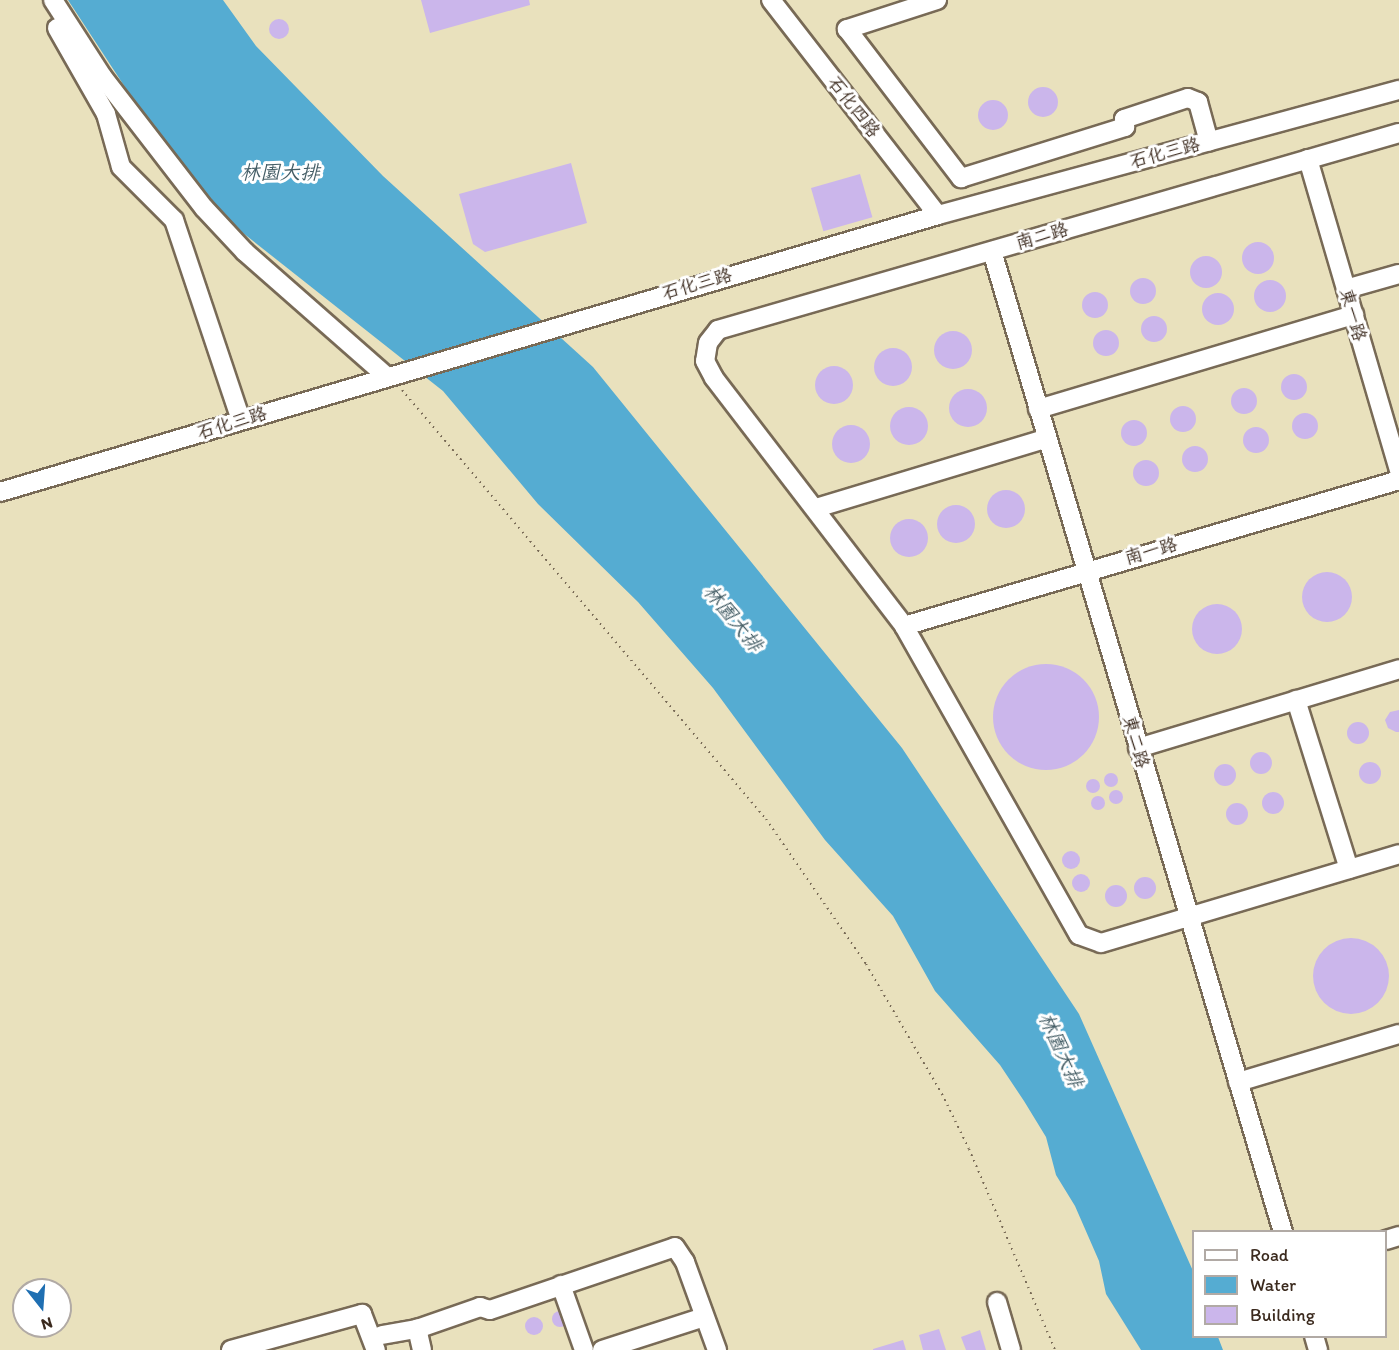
<!DOCTYPE html>
<html>
<head>
<meta charset="utf-8">
<style>
  body { margin:0 }
  #map { position:relative; width:1399px; height:1350px; overflow:hidden; background:#e9e1bd; font-family:Itim,"LXGW WenKai TC",sans-serif }
  div>[style] { position:absolute }
  .water>* { inset:0; background:#55acd2 }
  .building>* { inset:0; background:#cbb6eb; transform-origin:0 0 }
  .round { border-radius:50% }
  .path>* { height:2px; margin-top:-1px; transform-origin:0; background:repeating-linear-gradient(90deg,#786a56 0 1.5px,transparent 0 6px) }
  .roads { filter:drop-shadow(2px 0 #786a56) drop-shadow(-2px 0 #786a56) drop-shadow(0 2px #786a56) drop-shadow(0 -2px #786a56) }
  .minor>* { height:18px; margin:-9px; padding:0 9px; transform-origin:9px; border-radius:9px; background:#fff }
  span { translate:-50% -50%; white-space:nowrap; text-align:center; line-height:1.15; -webkit-text-stroke:6px #fff; paint-order:stroke }
  .street-label { font-size:18px; color:#3b2a1e }
  .water-label { font-size:20px; color:#455e66; font-style:italic }
  .legend { position:absolute; left:1192px; top:1230px; width:195px; height:108px; box-sizing:border-box; background:#fff; border:2px solid #b1aaa5; margin:0; padding:8px 10px; list-style:none; font-size:18px; color:#3b2a1e }
  .legend li { display:flex; align-items:center; gap:12px; height:30px }
  .legend b { width:30px; border:2px solid #b1aaa5 }
  .north { position:absolute; left:12px; top:1278px; width:60px; height:60px; box-sizing:border-box; background:#fff; border:2px solid #b1aaa5; border-radius:50%; rotate:163deg; font-size:16px; font-weight:700; line-height:24px; text-align:center; color:#3b2a1e }
  .north::after { content:''; display:block; margin:auto; width:21px; height:27px; background:#1f6fb2; clip-path:polygon(50% 0,100% 100%,50% 72%,0 100%) }
</style>
</head>
<body>
<div id="map">
  <div class="water">
    <div style="clip-path:polygon(68px 0,223px 0,256px 46px,383px 176px,593px 367px,902px 748px,1079px 1014px,1193px 1271px,1194px 1336px,1218px 1337px,1223px 1350px,1141px 1350px,1106px 1294px,1099px 1261px,1075px 1206px,1056px 1175px,1046px 1137px,1024px 1101px,1000px 1065px,935px 991px,893px 916px,825px 840px,713px 688px,638px 602px,538px 504px,443px 391px,229px 222px,138px 107px)"></div>
  </div>
  <div class="building">
    <div style="clip-path:polygon(421px 0,529px 0,530px 5px,430px 33px)"></div>
    <div class="round" style="left:269px;top:19px;width:20px;height:20px"></div>
    <div class="round" style="left:1028px;top:87px;width:30px;height:30px"></div>
    <div class="round" style="left:978px;top:100px;width:30px;height:30px"></div>
    <div style="clip-path:polygon(571px 163px,587px 223px,485px 252px,473px 244px,459px 194px)"></div>
    <div style="left:860px;top:174px;width:45px;height:51px;rotate:74deg"></div>
    <div class="round" style="left:1242px;top:242px;width:32px;height:32px"></div>
    <div class="round" style="left:1190px;top:256px;width:32px;height:32px"></div>
    <div class="round" style="left:1130px;top:278px;width:26px;height:26px"></div>
    <div class="round" style="left:1254px;top:280px;width:32px;height:32px"></div>
    <div class="round" style="left:1082px;top:292px;width:26px;height:26px"></div>
    <div class="round" style="left:1202px;top:293px;width:32px;height:32px"></div>
    <div class="round" style="left:1141px;top:316px;width:26px;height:26px"></div>
    <div class="round" style="left:1093px;top:330px;width:26px;height:26px"></div>
    <div class="round" style="left:934px;top:331px;width:38px;height:38px"></div>
    <div class="round" style="left:874px;top:348px;width:38px;height:38px"></div>
    <div class="round" style="left:815px;top:366px;width:38px;height:38px"></div>
    <div class="round" style="left:1281px;top:374px;width:26px;height:26px"></div>
    <div class="round" style="left:1231px;top:388px;width:26px;height:26px"></div>
    <div class="round" style="left:949px;top:389px;width:38px;height:38px"></div>
    <div class="round" style="left:1170px;top:406px;width:26px;height:26px"></div>
    <div class="round" style="left:890px;top:407px;width:38px;height:38px"></div>
    <div class="round" style="left:1292px;top:413px;width:26px;height:26px"></div>
    <div class="round" style="left:1121px;top:420px;width:26px;height:26px"></div>
    <div class="round" style="left:832px;top:425px;width:38px;height:38px"></div>
    <div class="round" style="left:1243px;top:427px;width:26px;height:26px"></div>
    <div class="round" style="left:1182px;top:446px;width:26px;height:26px"></div>
    <div class="round" style="left:1133px;top:460px;width:26px;height:26px"></div>
    <div class="round" style="left:987px;top:490px;width:38px;height:38px"></div>
    <div class="round" style="left:937px;top:505px;width:38px;height:38px"></div>
    <div class="round" style="left:890px;top:519px;width:38px;height:38px"></div>
    <div class="round" style="left:1302px;top:572px;width:50px;height:50px"></div>
    <div class="round" style="left:1192px;top:604px;width:50px;height:50px"></div>
    <div class="round" style="left:993px;top:664px;width:106px;height:106px"></div>
    <div style="clip-path:polygon(1399px 710px,1399px 732px,1396px 732px,1388px 728px,1385px 720px,1390px 712px)"></div>
    <div class="round" style="left:1347px;top:722px;width:22px;height:22px"></div>
    <div class="round" style="left:1250px;top:752px;width:22px;height:22px"></div>
    <div class="round" style="left:1359px;top:762px;width:22px;height:22px"></div>
    <div class="round" style="left:1214px;top:764px;width:22px;height:22px"></div>
    <div class="round" style="left:1104px;top:773px;width:14px;height:14px"></div>
    <div class="round" style="left:1086px;top:779px;width:14px;height:14px"></div>
    <div class="round" style="left:1109px;top:790px;width:14px;height:14px"></div>
    <div class="round" style="left:1262px;top:792px;width:22px;height:22px"></div>
    <div class="round" style="left:1091px;top:796px;width:14px;height:14px"></div>
    <div class="round" style="left:1226px;top:803px;width:22px;height:22px"></div>
    <div class="round" style="left:1062px;top:851px;width:18px;height:18px"></div>
    <div class="round" style="left:1072px;top:874px;width:18px;height:18px"></div>
    <div class="round" style="left:1134px;top:877px;width:22px;height:22px"></div>
    <div class="round" style="left:1105px;top:885px;width:22px;height:22px"></div>
    <div class="round" style="left:1313px;top:938px;width:76px;height:76px"></div>
    <div class="round" style="left:552px;top:1311px;width:16px;height:16px"></div>
    <div class="round" style="left:525px;top:1317px;width:18px;height:18px"></div>
    <div style="clip-path:polygon(939px 1329px,946px 1350px,923px 1350px,919px 1335px)"></div>
    <div style="clip-path:polygon(980px 1330px,986px 1350px,966px 1350px,961px 1337px)"></div>
    <div style="clip-path:polygon(903px 1340px,906px 1350px,873px 1350px,873px 1349px)"></div>
  </div>
  <div class="path">
    <div style="left:402px;top:390px;width:563px;rotate:49.69deg"></div>
    <div style="left:766px;top:819px;width:176px;rotate:55.4deg"></div>
    <div style="left:866px;top:964px;width:151px;rotate:59.7deg"></div>
    <div style="left:942px;top:1094px;width:61px;rotate:63.9deg"></div>
    <div style="left:969px;top:1149px;width:219px;rotate:66.8deg"></div>
  </div>
  <div class="roads">
    <div class="minor">
      <div style="left:53px;top:0;width:90px;rotate:57.2deg"></div>
      <div style="left:102px;top:76px;width:167px;rotate:52.3deg"></div>
      <div style="left:204px;top:208px;width:60px;rotate:47deg"></div>
      <div style="left:245px;top:252px;width:188px;rotate:41.3deg"></div>
      <div style="left:771px;top:0;width:272px;rotate:52.2deg"></div>
      <div style="left:937px;top:0;width:95px;rotate:162.1deg"></div>
      <div style="left:847px;top:29px;width:188px;rotate:52.6deg"></div>
      <div style="left:961px;top:178px;width:172px;rotate:-17.3deg"></div>
      <div style="left:1125px;top:127px;width:8px;rotate:-97deg"></div>
      <div style="left:1124px;top:119px;width:67px;rotate:-18.2deg"></div>
      <div style="left:1188px;top:98px;width:11px;rotate:22deg"></div>
      <div style="left:1198px;top:102px;width:41px;rotate:74.6deg"></div>
      <div style="left:57px;top:28px;width:99px;rotate:60.3deg"></div>
      <div style="left:106px;top:114px;width:55px;rotate:74.2deg"></div>
      <div style="left:121px;top:167px;width:75px;rotate:45deg"></div>
      <div style="left:174px;top:220px;width:211px;rotate:71.5deg"></div>
      <div style="left:1399px;top:133px;width:709px;rotate:163.87deg"></div>
      <div style="left:718px;top:330px;width:16px;rotate:128deg"></div>
      <div style="left:708px;top:343px;width:18px;rotate:99deg"></div>
      <div style="left:705px;top:361px;width:19px;rotate:62deg"></div>
      <div style="left:714px;top:378px;width:312px;rotate:52.5deg"></div>
      <div style="left:904px;top:626px;width:355px;rotate:60.5deg"></div>
      <div style="left:1079px;top:935px;width:23px;rotate:20deg"></div>
      <div style="left:1101px;top:943px;width:311px;rotate:-16.6deg"></div>
      <div style="left:1308px;top:159px;width:324px;rotate:73.7deg"></div>
      <div style="left:992px;top:251px;width:1023px;rotate:73.48deg"></div>
      <div style="left:1346px;top:289px;width:55px;rotate:-15.8deg"></div>
      <div style="left:1038px;top:409px;width:330px;rotate:-16.6deg"></div>
      <div style="left:0;top:492px;width:978px;rotate:-16.45deg"></div>
      <div style="left:938px;top:215px;width:478px;rotate:-15.2deg"></div>
      <div style="left:816px;top:508px;width:239px;rotate:-16.8deg"></div>
      <div style="left:904px;top:626px;width:516px;rotate:-16.43deg"></div>
      <div style="left:1296px;top:700px;width:177px;rotate:72.6deg"></div>
      <div style="left:1138px;top:748px;width:273px;rotate:-16.8deg"></div>
      <div style="left:1238px;top:1082px;width:168px;rotate:-16.6deg"></div>
      <div style="left:1386px;top:1240px;width:14px;rotate:-17deg"></div>
      <div style="left:561px;top:1285px;width:69px;rotate:70.5deg"></div>
      <div style="left:997px;top:1302px;width:50px;rotate:73.7deg"></div>
      <div style="left:382px;top:1335px;width:36px;rotate:-10deg"></div>
      <div style="left:1314px;top:1336px;width:15px;rotate:74deg"></div>
      <div style="left:231px;top:1350px;width:136px;rotate:-15.4deg"></div>
      <div style="left:362px;top:1314px;width:39px;rotate:69deg"></div>
      <div style="left:422px;top:1350px;width:22px;rotate:-103deg"></div>
      <div style="left:417px;top:1329px;width:67px;rotate:-19.2deg"></div>
      <div style="left:480px;top:1307px;width:10px;rotate:17deg"></div>
      <div style="left:490px;top:1310px;width:195px;rotate:-18.8deg"></div>
      <div style="left:675px;top:1247px;width:18px;rotate:56deg"></div>
      <div style="left:685px;top:1262px;width:94px;rotate:70deg"></div>
      <div style="left:602px;top:1350px;width:107px;rotate:-17.9deg"></div>
    </div>
  </div>
  <div class="street-label">
    <span style="left:854px;top:107px;rotate:52deg">石化四路</span>
    <span style="left:1165px;top:153px;rotate:-15deg">石化三路</span>
    <span style="left:1042px;top:236px;rotate:-16deg">南二路</span>
    <span style="left:697px;top:284px;rotate:-16deg">石化三路</span>
    <span style="left:1353px;top:315px;rotate:74deg">東一路</span>
    <span style="left:232px;top:423px;rotate:-17deg">石化三路</span>
    <span style="left:1151px;top:551px;rotate:-16deg">南一路</span>
    <span style="left:1136px;top:742px;rotate:74deg">東二路</span>
  </div>
  <div class="water-label">
    <span style="left:280px;top:172px">林園大排</span>
    <span style="left:733px;top:618px;rotate:51deg">林園大排</span>
    <span style="left:1061px;top:1050px;rotate:66deg">林園大排</span>
  </div>
  <ul class="legend">
  <li><b style="height:8px;background:#fff"></b>Road</li>
  <li><b style="height:16px;background:#55acd2"></b>Water</li>
  <li><b style="height:16px;background:#cbb6eb"></b>Building</li>
  </ul>
  <div class="north">N</div>
</div>
</body>
</html>
